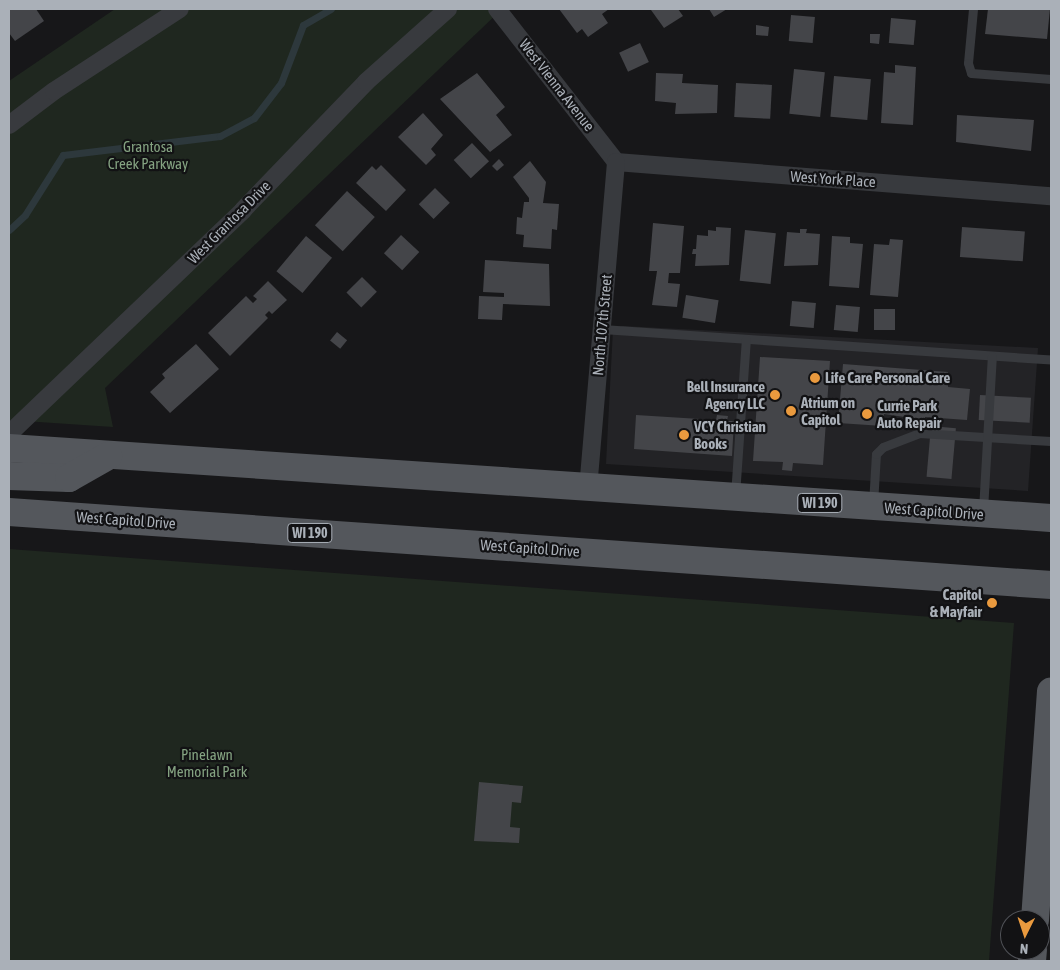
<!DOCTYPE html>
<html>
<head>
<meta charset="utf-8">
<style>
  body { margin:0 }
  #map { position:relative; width:1060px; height:970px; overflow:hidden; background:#171719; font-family:"Asap Condensed",sans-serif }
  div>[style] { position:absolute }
  .built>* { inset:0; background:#232326 }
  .green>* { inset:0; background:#1f271f }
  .stream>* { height:7px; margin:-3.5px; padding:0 3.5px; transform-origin:3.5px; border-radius:3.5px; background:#2d383c }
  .building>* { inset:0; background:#444549; transform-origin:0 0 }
  .lane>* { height:9px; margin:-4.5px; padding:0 4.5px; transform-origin:4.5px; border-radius:4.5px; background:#383a3e }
  .street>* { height:18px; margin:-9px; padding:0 9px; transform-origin:9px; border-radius:9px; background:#383a3e }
  .primary>* { height:28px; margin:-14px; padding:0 14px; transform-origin:14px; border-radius:14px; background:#54575c }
  .dots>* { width:14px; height:14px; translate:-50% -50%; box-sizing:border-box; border:2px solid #121214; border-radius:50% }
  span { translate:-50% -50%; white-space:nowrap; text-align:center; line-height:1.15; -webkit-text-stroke:4.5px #121214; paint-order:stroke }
  .shield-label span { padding:1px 4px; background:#121214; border:1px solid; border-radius:4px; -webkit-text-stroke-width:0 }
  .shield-label { font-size:14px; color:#aab0b8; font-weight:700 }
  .street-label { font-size:15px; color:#aab0b8 }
  .park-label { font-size:15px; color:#84a281 }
  .poi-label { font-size:15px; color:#aab0b8; font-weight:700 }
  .left { translate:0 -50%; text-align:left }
  .right { translate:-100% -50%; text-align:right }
  .frame { position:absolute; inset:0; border:10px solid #aab0b8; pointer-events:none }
  .north { position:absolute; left:1000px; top:910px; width:50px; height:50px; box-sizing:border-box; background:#121214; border:1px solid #4f5156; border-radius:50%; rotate:184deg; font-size:14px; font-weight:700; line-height:20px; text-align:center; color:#aab0b8 }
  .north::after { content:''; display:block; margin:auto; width:18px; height:22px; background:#ea9a3e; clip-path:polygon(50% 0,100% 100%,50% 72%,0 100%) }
</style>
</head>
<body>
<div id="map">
  <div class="built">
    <div style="clip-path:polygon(623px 326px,1038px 348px,1028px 491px,606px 464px,613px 329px)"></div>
  </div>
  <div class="green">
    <div style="clip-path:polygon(115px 9px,502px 9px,105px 388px,113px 427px,9px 420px,9px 81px)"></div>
    <div style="clip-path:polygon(9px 549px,1014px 623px,989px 961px,9px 961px)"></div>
  </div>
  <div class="stream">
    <div style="left:9px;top:230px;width:22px;rotate:-43deg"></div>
    <div style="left:25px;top:215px;width:71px;rotate:-57.7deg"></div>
    <div style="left:63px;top:155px;width:158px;rotate:-6.9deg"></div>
    <div style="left:220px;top:136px;width:38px;rotate:-28deg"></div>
    <div style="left:254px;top:118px;width:44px;rotate:-52.4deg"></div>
    <div style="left:281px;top:83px;width:62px;rotate:-69.2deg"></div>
    <div style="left:303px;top:25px;width:32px;rotate:-30deg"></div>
  </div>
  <div class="building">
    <div style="clip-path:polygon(9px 9px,36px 9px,44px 21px,15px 41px,9px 33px)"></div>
    <div style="clip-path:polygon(559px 9px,609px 9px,602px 14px,608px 23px,588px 37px,582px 29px,577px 33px)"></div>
    <div style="clip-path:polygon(678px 9px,683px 16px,664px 28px,651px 10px)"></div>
    <div style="clip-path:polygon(709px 9px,727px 9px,714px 17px)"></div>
    <div style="clip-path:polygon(988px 9px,1050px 9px,1047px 39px,985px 34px)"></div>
    <div style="left:791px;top:15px;width:24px;height:26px;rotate:5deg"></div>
    <div style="left:891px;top:18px;width:25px;height:25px;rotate:5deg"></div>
    <div style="clip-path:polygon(756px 25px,769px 27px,768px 36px,756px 35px)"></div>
    <div style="clip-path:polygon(870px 34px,880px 34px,879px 44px,870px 43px)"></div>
    <div style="left:640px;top:43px;width:21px;height:23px;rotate:65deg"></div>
    <div style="clip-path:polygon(895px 65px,916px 67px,913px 125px,881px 123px,884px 72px,895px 73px)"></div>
    <div style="left:794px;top:69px;width:31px;height:45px;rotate:6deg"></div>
    <div style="clip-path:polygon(477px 73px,505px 107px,496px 115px,512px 135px,490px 152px,440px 99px)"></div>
    <div style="clip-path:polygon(656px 73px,683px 74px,682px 83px,718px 85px,717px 113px,675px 114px,676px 103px,655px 101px)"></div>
    <div style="left:834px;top:76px;width:37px;height:41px;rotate:5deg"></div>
    <div style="left:736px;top:83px;width:36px;height:34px;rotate:3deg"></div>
    <div style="clip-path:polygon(423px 113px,443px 135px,431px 149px,436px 155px,426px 165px,398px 137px)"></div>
    <div style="clip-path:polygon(957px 115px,1034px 120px,1031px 151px,956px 142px)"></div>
    <div style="left:472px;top:143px;width:25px;height:25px;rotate:47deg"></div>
    <div style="clip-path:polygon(499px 159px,504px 165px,497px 171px,492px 166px)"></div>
    <div style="clip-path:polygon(530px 161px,546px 182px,543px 203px,559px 204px,557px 230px,552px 229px,551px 249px,523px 247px,524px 235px,516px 234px,517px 217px,522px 218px,524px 202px,529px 202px,529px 198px,513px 177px)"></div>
    <div style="clip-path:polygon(381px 165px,406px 190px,386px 211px,356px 183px,372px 166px,376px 170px)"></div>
    <div style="left:435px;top:188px;width:21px;height:23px;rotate:45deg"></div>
    <div style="left:347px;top:191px;width:38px;height:47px;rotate:43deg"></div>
    <div style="clip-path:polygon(653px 223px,684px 226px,680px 273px,669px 273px,668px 283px,680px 284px,677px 307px,652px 305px,657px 271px,649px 271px)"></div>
    <div style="clip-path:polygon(716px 227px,731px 228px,729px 265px,695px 266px,696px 254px,692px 254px,693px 249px,696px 249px,697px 235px,708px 236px,708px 230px,716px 231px)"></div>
    <div style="left:962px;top:227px;width:63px;height:30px;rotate:4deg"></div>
    <div style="clip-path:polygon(800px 229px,807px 229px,806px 233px,820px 234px,818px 265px,784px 266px,787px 232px,800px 233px)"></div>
    <div style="left:745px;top:230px;width:31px;height:51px;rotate:6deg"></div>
    <div style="left:401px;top:235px;width:25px;height:25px;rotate:43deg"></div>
    <div style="left:306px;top:236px;width:34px;height:46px;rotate:40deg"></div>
    <div style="clip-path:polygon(832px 236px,850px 237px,850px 243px,863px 244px,859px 288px,829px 286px)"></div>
    <div style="clip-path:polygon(890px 239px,903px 240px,898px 297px,870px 295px,874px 244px,889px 245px)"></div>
    <div style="clip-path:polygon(485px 260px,549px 264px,550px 306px,503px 304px,502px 320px,478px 319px,479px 296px,504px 297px,504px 293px,483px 292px)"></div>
    <div style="left:362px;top:277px;width:21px;height:22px;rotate:45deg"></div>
    <div style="clip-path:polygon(268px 281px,287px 300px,272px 314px,269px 311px,265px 315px,268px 318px,230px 356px,208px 333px,246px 296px,253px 303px,257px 299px,253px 296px)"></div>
    <div style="left:686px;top:295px;width:33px;height:23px;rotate:9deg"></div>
    <div style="left:792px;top:301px;width:24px;height:25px;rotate:5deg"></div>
    <div style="left:836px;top:305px;width:24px;height:25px;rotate:5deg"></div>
    <div style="left:874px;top:309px;width:21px;height:21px"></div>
    <div style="left:337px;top:332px;width:13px;height:11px;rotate:39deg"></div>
    <div style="clip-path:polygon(196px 344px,219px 369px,170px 413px,150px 392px,165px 378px,162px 374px)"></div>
    <div style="clip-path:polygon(760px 357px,830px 361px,823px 465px,793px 463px,792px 471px,782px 470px,783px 462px,753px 461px)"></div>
    <div style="clip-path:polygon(843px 364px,948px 372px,948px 387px,970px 389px,967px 420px,925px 417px,925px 420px,884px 414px,883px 426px,838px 423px)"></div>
    <div style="left:980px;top:395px;width:51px;height:25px;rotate:3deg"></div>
    <div style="clip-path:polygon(636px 415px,716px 420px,717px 415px,728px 416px,727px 421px,734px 421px,732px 456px,634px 449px)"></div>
    <div style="left:931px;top:426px;width:25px;height:51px;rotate:5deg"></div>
    <div style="clip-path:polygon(479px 782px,523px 786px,521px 803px,512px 802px,510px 827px,520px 828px,519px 843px,474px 841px)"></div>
  </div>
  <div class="lane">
    <div style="left:973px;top:9px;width:54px;rotate:95.3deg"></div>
    <div style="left:968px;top:63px;width:10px;rotate:73deg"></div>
    <div style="left:971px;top:73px;width:80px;rotate:4.3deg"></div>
    <div style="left:602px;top:329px;width:450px;rotate:3.9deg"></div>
    <div style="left:735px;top:495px;width:156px;rotate:-86deg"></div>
    <div style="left:873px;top:504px;width:50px;rotate:-86.6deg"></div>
    <div style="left:876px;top:454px;width:10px;rotate:-45deg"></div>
    <div style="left:883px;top:447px;width:39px;rotate:-21deg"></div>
    <div style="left:919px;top:433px;width:132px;rotate:3.5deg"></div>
    <div style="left:983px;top:510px;width:154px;rotate:-86.7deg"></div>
  </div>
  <div class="street">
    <div style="left:497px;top:9px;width:194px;rotate:52.1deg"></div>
    <div style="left:9px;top:125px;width:56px;rotate:-37.1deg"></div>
    <div style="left:54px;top:91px;width:150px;rotate:-33.1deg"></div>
    <div style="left:616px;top:162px;width:436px;rotate:4.5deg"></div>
    <div style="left:9px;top:434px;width:324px;rotate:-43.7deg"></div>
    <div style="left:243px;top:210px;width:178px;rotate:-46.1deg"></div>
    <div style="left:366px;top:82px;width:110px;rotate:-41.7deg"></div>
    <div style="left:588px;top:489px;width:328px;rotate:-85.1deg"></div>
  </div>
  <div class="primary">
    <div style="left:9px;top:448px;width:1044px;rotate:3.84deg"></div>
    <div style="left:9px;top:476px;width:60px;rotate:1.9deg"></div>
    <div style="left:69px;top:478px;width:45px;rotate:-29.4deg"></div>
    <div style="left:9px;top:512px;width:1045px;rotate:4.01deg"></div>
    <div style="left:1035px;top:920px;width:229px;rotate:-86deg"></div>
    <div style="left:1032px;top:961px;width:11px;rotate:-85deg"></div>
  </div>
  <div class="dots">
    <div style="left:815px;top:378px;background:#ea9a3e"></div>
    <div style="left:775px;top:395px;background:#ea9a3e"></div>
    <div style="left:791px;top:411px;background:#ea9a3e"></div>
    <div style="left:867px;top:414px;background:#ea9a3e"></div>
    <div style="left:684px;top:435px;background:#ea9a3e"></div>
    <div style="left:992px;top:603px;background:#ea9a3e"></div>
  </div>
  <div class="shield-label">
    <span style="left:820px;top:503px">WI 190</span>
    <span style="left:310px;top:533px">WI 190</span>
  </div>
  <div class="street-label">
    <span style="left:557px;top:85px;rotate:52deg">West Vienna Avenue</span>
    <span style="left:833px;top:179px;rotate:4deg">West York Place</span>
    <span style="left:229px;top:222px;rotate:-45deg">West Grantosa Drive</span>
    <span style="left:602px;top:325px;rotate:-85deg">North 107th Street</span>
    <span style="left:934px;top:511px;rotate:4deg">West Capitol Drive</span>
    <span style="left:126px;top:520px;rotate:4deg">West Capitol Drive</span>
    <span style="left:530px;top:548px;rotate:4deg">West Capitol Drive</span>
  </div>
  <div class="park-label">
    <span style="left:148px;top:155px">Grantosa<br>Creek Parkway</span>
    <span style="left:207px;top:763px">Pinelawn<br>Memorial Park</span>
  </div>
  <div class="poi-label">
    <span class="left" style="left:825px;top:378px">Life Care Personal Care</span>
    <span class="right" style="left:765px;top:395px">Bell Insurance<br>Agency LLC</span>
    <span class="left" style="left:801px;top:411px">Atrium on<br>Capitol</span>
    <span class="left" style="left:877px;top:414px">Currie Park<br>Auto Repair</span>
    <span class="left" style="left:694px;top:435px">VCY Christian<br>Books</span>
    <span class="right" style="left:982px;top:603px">Capitol<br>&amp; Mayfair</span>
  </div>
  <div class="frame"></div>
  <div class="north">N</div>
</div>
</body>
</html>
